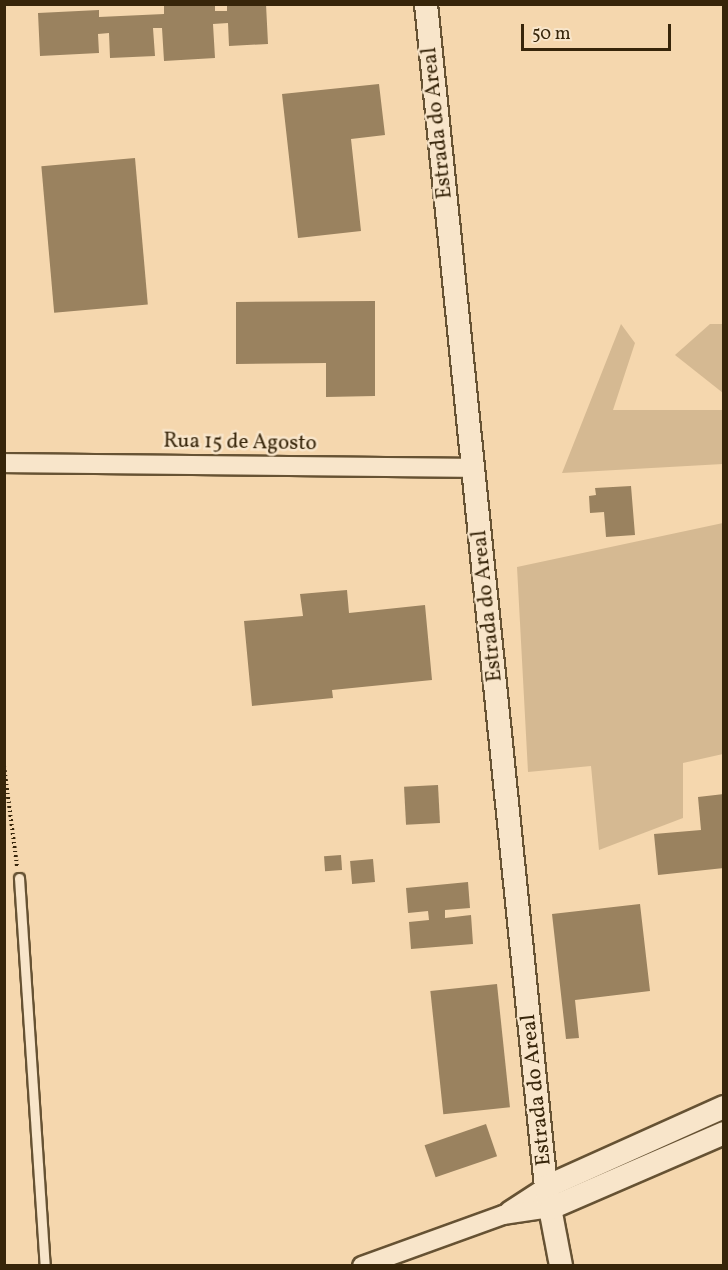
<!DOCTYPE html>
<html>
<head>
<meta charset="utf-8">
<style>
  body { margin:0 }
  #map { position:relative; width:728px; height:1270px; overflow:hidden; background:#f5d7ae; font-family:Vollkorn,serif }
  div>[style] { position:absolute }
  .green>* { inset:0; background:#d5b992 }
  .building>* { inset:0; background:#9a825f; transform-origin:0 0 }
  .path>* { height:4px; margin-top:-2px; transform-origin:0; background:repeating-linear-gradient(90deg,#37250a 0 1.5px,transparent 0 4.5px) }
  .roads { filter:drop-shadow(2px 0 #665233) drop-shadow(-2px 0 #665233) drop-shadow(0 2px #665233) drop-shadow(0 -2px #665233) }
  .service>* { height:9px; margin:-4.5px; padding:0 4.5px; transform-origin:4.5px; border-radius:4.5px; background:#f8e5ca }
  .minor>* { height:18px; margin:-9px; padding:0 9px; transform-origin:9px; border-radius:9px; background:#f8e5ca }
  .tertiary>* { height:22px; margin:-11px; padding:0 11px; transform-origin:11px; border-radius:11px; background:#f8e5ca }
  span { translate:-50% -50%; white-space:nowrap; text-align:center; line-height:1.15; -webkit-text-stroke:5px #f8e5ca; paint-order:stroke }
  .street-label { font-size:21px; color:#37250a }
  .frame { position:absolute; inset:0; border:6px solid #37250a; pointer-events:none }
  .scale { position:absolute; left:521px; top:24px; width:150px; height:27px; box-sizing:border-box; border:3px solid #37250a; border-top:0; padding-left:8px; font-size:18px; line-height:21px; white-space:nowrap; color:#37250a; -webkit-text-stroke:4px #f8e5ca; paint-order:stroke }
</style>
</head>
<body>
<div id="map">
  <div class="green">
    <div style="clip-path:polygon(621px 324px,635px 343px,613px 410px,723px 410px,723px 464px,562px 473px)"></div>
    <div style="clip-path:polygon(710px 324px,723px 324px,723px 393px,675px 355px)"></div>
    <div style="clip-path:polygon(723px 523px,723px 754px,683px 763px,683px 818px,599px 850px,591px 766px,528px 772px,517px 567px)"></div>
  </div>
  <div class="building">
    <div style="clip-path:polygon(164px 4px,215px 4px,215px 11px,227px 11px,227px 4px,266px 4px,268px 44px,229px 46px,228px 23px,213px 24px,215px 58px,164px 61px,162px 28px,153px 28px,155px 56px,110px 58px,109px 33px,98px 34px,99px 53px,40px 56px,38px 13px,99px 10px,99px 17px,164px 14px)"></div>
    <div style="clip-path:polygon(379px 84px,385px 135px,351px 139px,361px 231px,298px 238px,282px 94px)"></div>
    <div style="left:135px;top:158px;width:147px;height:94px;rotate:85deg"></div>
    <div style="clip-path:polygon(375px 301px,375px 396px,326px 397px,326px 363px,236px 364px,236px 302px)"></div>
    <div style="clip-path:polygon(631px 486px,635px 535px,606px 537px,604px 512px,590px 513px,589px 496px,596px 495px,595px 488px)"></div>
    <div style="clip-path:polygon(347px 590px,349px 613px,425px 605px,432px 680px,332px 690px,333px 698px,252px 706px,244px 621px,303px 616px,300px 594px)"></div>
    <div style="left:438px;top:785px;width:38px;height:34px;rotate:87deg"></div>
    <div style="clip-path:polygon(724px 794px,724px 868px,658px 875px,654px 834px,701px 830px,698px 797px)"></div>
    <div style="left:341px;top:855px;width:15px;height:17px;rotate:86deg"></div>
    <div style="left:373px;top:859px;width:23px;height:23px;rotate:85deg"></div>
    <div style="clip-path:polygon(468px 882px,470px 908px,445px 910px,445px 918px,471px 915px,473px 944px,411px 949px,409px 922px,429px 920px,428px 911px,408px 913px,406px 888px)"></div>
    <div style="clip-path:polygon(640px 904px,650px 991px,575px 1000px,579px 1038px,566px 1039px,552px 914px)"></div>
    <div style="left:497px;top:984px;width:124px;height:67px;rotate:84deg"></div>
    <div style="left:486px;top:1124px;width:34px;height:65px;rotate:71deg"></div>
  </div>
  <div class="path">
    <div style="left:4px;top:766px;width:101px;rotate:82.6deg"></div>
  </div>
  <div class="roads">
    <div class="service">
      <div style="left:19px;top:878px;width:389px;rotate:86.2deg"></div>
    </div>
    <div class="minor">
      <div style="left:4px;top:463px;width:470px;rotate:0.6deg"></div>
      <div style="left:509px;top:1211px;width:44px;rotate:-33deg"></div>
      <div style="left:362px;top:1266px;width:150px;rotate:-19.9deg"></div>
      <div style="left:503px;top:1215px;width:49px;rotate:-8.3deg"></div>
    </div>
    <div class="tertiary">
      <div style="left:426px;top:4px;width:1189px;rotate:84.21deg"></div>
      <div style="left:546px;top:1187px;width:80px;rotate:79.2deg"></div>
      <div style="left:546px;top:1187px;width:195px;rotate:-24.2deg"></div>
      <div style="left:551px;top:1208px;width:189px;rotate:-23.4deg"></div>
    </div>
  </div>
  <div class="street-label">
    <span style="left:438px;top:123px;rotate:-96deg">Estrada do Areal</span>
    <span style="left:240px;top:443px;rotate:1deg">Rua 15 de Agosto</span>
    <span style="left:488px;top:606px;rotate:-96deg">Estrada do Areal</span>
    <span style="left:537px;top:1090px;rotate:-96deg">Estrada do Areal</span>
  </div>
  <div class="frame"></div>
  <div class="scale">50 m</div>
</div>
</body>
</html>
